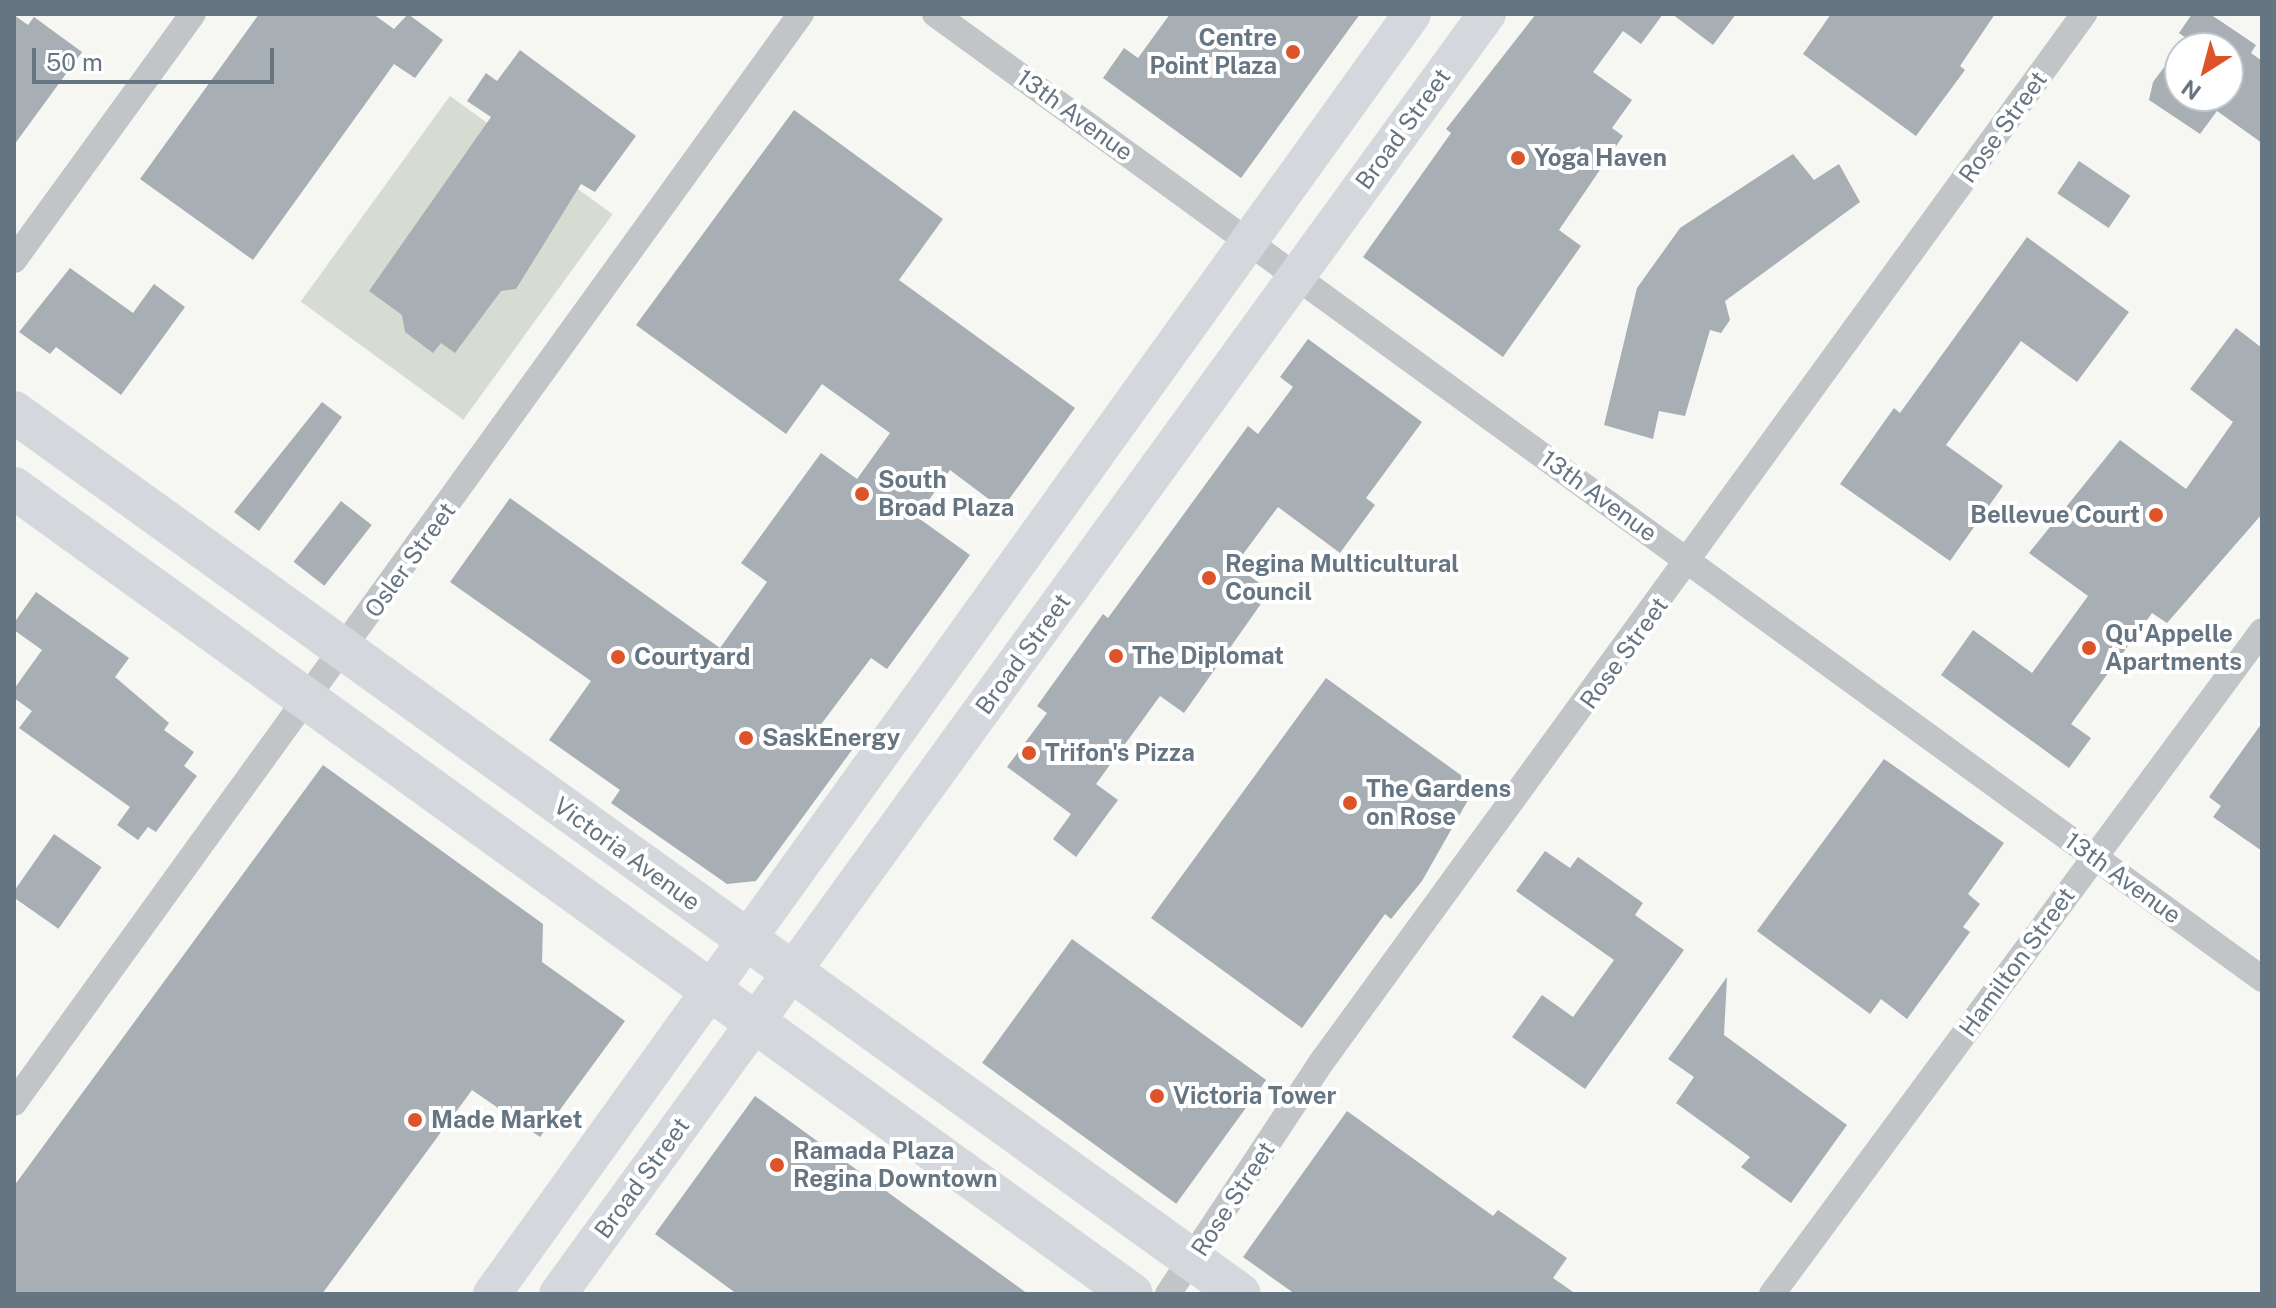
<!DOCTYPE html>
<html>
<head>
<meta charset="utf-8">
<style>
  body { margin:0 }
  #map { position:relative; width:2276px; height:1308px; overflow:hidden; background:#f6f6f2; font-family:"Public Sans",sans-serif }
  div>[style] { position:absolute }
  .green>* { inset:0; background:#d7dcd3; transform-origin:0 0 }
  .building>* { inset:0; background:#a7afb4; transform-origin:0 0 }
  .minor>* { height:26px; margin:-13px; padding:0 13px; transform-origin:13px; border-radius:13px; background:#c1c5c8 }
  .secondary>* { height:38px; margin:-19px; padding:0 19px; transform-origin:19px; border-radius:19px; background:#d4d8dc }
  .primary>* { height:42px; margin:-21px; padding:0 21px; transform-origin:21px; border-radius:21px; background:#d4d8dc }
  .dots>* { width:22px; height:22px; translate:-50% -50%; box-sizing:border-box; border:4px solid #fff; border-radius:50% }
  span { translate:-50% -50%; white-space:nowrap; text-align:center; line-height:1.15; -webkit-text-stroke:8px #fff; paint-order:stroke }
  .poi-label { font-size:24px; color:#657582; font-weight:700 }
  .right { translate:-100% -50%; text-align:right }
  .left { translate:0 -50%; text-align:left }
  .street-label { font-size:24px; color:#657582 }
  .frame { position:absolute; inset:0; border:16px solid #657582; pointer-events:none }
  .north { position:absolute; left:2164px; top:32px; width:80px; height:80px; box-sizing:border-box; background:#fff; border:2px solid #c1c8cd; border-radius:50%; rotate:216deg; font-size:22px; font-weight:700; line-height:32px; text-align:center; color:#657582 }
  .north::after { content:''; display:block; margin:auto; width:28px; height:36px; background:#dd542a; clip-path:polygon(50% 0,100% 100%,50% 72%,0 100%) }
  .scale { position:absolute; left:32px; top:48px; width:242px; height:36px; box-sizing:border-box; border:4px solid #657582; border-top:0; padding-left:10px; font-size:24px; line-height:28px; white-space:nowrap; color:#657582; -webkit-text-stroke:6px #fff; paint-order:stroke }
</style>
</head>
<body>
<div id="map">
  <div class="green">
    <div style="left:450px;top:96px;width:201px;height:254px;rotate:36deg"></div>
  </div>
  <div class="building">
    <div style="clip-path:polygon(259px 14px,373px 14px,394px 29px,408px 14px,443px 40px,415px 78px,394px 64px,253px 260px,140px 179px)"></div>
    <div style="clip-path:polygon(1170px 14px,1360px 14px,1241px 178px,1103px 78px,1124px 48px,1138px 58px)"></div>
    <div style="clip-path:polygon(1536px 14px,1663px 14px,1641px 44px,1623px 31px,1593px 72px,1632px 100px,1612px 128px,1623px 136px,1559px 230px,1581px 246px,1503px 357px,1363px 257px,1451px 133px,1446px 129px)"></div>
    <div style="clip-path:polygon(1672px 14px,1736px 14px,1713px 45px)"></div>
    <div style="clip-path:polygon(1831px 14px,1995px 14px,1960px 66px,1965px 70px,1916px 136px,1803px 54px)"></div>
    <div style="clip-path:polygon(evenodd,2192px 14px,2210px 14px,2256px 45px,2251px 53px,2262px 61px,2262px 143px,2217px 111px,2200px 134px,2149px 100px,2153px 82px,2186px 38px,2179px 33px,2192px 14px,2180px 48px,2228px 48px,2228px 96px,2180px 96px,2180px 48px)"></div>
    <div style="clip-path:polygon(14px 15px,28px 25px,34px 17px,82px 52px,14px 145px)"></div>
    <div style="clip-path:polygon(520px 50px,636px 136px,595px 192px,581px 184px,516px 289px,501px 291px,455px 353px,441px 343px,433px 353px,405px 332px,402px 315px,369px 291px,491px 117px,467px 101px,486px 73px,497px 81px)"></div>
    <div style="clip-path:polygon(794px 110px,943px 219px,899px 280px,1075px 408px,1002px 509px,950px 470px,917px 517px,970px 555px,887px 669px,871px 658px,819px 727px,852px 750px,756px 881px,727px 884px,611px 803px,620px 790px,549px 740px,591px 681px,450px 582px,510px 498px,720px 648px,767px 582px,741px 563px,821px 453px,857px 479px,890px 433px,822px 384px,786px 434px,636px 325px)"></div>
    <div style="clip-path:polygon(1793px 154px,1814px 180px,1839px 164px,1860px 202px,1725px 301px,1730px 320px,1721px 333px,1710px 330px,1685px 416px,1659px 411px,1653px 439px,1604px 425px,1637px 288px,1680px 228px)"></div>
    <div style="left:2079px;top:161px;width:62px;height:39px;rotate:34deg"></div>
    <div style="clip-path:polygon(2027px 237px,2129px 312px,2077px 382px,2021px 341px,1946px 445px,2003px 486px,1950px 561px,1840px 484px,1894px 408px,1900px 413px)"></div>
    <div style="clip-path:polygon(70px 268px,133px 313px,154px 284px,185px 307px,121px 395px,56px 347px,50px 354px,19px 332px)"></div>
    <div style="clip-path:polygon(2236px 328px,2262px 348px,2262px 514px,2167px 623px,2152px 613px,2071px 724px,2091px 738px,2069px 768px,1941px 675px,1973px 630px,2032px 673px,2088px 596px,2029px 553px,2120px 440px,2186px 489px,2233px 422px,2190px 389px)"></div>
    <div style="clip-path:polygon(1308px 339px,1422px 422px,1366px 498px,1375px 505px,1340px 553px,1278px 507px,1235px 565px,1270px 591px,1184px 713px,1160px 696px,1096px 784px,1118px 800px,1076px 857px,1053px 839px,1071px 814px,1007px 767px,1047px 713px,1037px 706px,1103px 614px,1108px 618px,1248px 426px,1258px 434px,1293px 387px,1280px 377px)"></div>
    <div style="clip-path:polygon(322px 402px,342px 417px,259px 531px,234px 512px)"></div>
    <div style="left:341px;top:501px;width:39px;height:77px;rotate:38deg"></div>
    <div style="clip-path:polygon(36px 592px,129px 658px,115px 677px,169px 723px,164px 730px,194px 752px,184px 766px,197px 776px,156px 832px,148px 827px,138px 840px,117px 825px,130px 807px,19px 728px,32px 711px,14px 698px,14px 689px,42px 650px,14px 630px,14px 623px)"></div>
    <div style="clip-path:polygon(1326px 678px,1476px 786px,1422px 881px,1391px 919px,1385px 914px,1302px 1028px,1151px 918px)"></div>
    <div style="clip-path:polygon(2262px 723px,2262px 851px,2213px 817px,2221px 806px,2209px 797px)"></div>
    <div style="clip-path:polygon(1884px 759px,2004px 843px,1968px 894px,1980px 904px,1963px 927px,1970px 932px,1907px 1019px,1881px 999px,1870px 1014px,1757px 931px)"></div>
    <div style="clip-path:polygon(323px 765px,543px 924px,542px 962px,625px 1021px,540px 1137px,472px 1090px,322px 1294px,14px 1294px,14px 1186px)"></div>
    <div style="left:54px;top:834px;width:58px;height:75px;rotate:35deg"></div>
    <div style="clip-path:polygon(1545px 851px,1570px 868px,1578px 857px,1643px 903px,1635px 915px,1684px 950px,1585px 1089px,1512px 1037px,1542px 995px,1573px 1017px,1614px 960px,1516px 891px)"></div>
    <div style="left:1072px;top:939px;width:240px;height:153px;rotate:36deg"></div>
    <div style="clip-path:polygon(1727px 977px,1724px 1035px,1847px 1125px,1791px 1203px,1741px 1167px,1750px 1157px,1676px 1103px,1694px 1077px,1668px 1059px)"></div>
    <div style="clip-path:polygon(755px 1096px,1028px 1294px,737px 1294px,655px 1234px)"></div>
    <div style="clip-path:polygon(1347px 1111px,1493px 1216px,1498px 1210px,1567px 1258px,1553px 1278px,1576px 1294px,1295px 1294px,1243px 1257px)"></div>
  </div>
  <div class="minor">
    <div style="left:935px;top:14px;width:1641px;rotate:36.02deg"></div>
    <div style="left:14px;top:260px;width:304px;rotate:-54deg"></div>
    <div style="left:14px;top:1103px;width:1344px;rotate:-54.15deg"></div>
    <div style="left:1168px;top:1294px;width:281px;rotate:-56.5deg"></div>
    <div style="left:1323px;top:1060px;width:1294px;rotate:-53.96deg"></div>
    <div style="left:1772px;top:1294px;width:824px;rotate:-53.53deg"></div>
  </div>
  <div class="secondary">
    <div style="left:492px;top:1294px;width:1576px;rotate:-54.29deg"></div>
    <div style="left:558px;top:1294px;width:1582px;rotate:-54.03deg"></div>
  </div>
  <div class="primary">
    <div style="left:14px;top:412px;width:1510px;rotate:35.73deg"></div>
    <div style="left:14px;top:488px;width:1378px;rotate:35.79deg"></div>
  </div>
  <div class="dots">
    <div style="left:1293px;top:52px;background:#dd542a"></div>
    <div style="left:1518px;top:158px;background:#dd542a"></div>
    <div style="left:862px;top:494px;background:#dd542a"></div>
    <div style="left:2156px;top:515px;background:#dd542a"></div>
    <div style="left:1209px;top:578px;background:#dd542a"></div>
    <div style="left:2089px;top:648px;background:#dd542a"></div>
    <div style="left:1116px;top:656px;background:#dd542a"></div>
    <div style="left:618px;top:657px;background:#dd542a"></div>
    <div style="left:746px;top:738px;background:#dd542a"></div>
    <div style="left:1029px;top:753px;background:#dd542a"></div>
    <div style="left:1350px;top:803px;background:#dd542a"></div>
    <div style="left:1157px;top:1096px;background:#dd542a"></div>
    <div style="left:415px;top:1120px;background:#dd542a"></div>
    <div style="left:777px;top:1165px;background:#dd542a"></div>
  </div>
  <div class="poi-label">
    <span class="right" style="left:1277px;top:52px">Centre<br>Point Plaza</span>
    <span class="left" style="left:1534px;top:158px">Yoga Haven</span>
    <span class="left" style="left:878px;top:494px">South<br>Broad Plaza</span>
    <span class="right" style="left:2140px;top:515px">Bellevue Court</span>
    <span class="left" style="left:1225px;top:578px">Regina Multicultural<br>Council</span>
    <span class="left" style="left:2105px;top:648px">Qu'Appelle<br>Apartments</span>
    <span class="left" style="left:1132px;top:656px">The Diplomat</span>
    <span class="left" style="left:634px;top:657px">Courtyard</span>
    <span class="left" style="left:762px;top:738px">SaskEnergy</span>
    <span class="left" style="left:1045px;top:753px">Trifon's Pizza</span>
    <span class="left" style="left:1366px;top:803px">The Gardens<br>on Rose</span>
    <span class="left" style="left:1173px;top:1096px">Victoria Tower</span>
    <span class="left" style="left:431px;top:1120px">Made Market</span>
    <span class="left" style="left:793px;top:1165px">Ramada Plaza<br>Regina Downtown</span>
  </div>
  <div class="street-label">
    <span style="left:1075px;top:115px;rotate:36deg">13th Avenue</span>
    <span style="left:2003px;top:127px;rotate:-54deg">Rose Street</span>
    <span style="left:1403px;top:129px;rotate:-54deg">Broad Street</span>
    <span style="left:1599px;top:496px;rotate:36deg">13th Avenue</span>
    <span style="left:410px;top:560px;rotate:-54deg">Osler Street</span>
    <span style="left:1624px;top:653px;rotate:-54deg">Rose Street</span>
    <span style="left:1023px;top:654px;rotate:-54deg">Broad Street</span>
    <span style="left:627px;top:854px;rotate:36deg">Victoria Avenue</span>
    <span style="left:2123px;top:878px;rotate:36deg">13th Avenue</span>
    <span style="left:2017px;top:962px;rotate:-54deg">Hamilton Street</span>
    <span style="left:642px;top:1178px;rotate:-54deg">Broad Street</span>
    <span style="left:1233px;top:1199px;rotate:-57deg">Rose Street</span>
  </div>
  <div class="frame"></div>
  <div class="north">N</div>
  <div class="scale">50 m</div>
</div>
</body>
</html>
